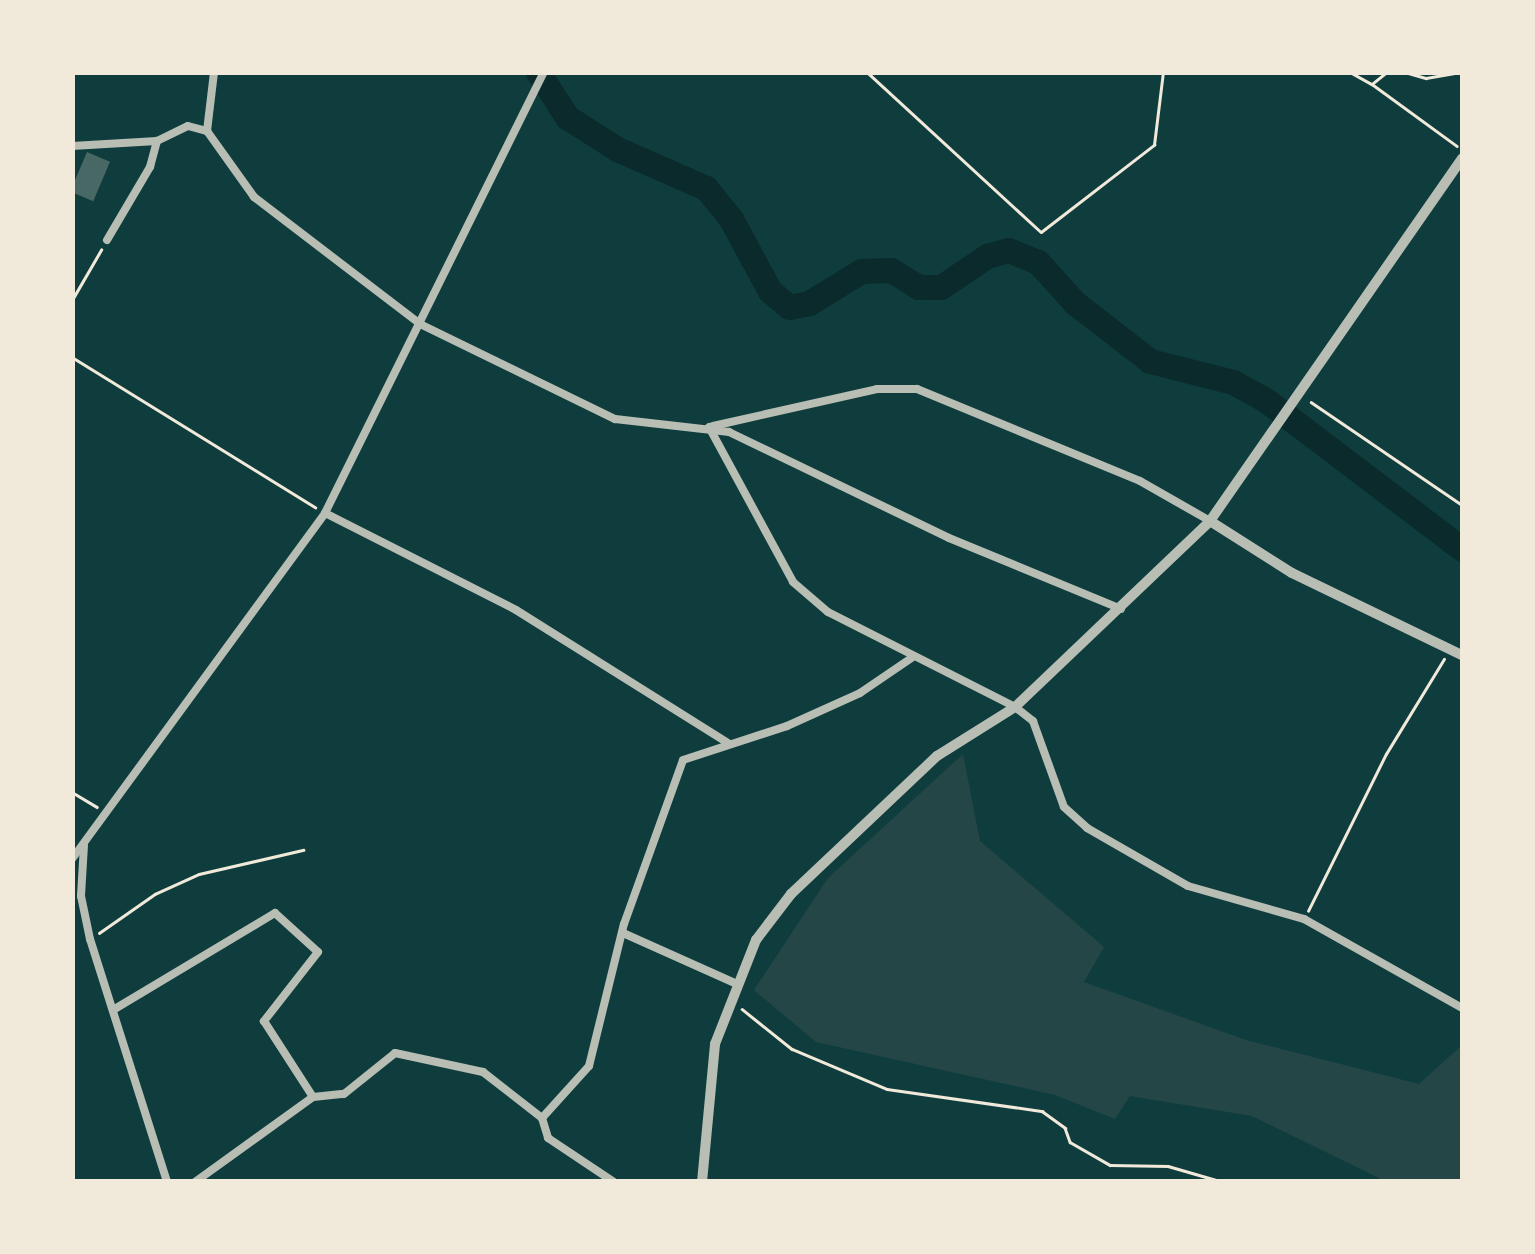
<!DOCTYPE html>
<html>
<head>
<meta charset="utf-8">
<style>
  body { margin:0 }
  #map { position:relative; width:1535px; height:1254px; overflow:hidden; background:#0f3d3e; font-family:Helvetica,sans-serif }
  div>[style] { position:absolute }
  .green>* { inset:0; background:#244646 }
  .river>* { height:25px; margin:-12.5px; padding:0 12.5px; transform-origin:12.5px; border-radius:12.5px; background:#0a2a2b }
  .building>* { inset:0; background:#486865; transform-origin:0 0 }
  .path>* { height:2.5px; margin:-1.25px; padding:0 1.25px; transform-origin:1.25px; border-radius:1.25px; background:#f1e9da }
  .minor>* { height:8px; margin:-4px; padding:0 4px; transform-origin:4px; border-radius:4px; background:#b8beb3 }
  .tertiary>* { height:10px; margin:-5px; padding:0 5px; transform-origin:5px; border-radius:5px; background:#b8beb3 }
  span { translate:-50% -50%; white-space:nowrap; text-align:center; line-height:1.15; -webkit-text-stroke:9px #f1e9da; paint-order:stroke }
  .frame { position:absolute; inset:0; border:75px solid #f1e9da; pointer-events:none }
</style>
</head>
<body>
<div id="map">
  <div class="green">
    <div style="clip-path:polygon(963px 754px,980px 841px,1104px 947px,1084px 982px,1246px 1040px,1419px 1084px,1462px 1045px,1462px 1181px,1385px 1181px,1252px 1116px,1130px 1096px,1115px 1119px,1055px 1095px,816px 1042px,754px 990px,828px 878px)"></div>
  </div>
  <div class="river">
    <div style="left:538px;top:72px;width:54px;rotate:57.2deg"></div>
    <div style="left:567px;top:117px;width:59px;rotate:32.6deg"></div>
    <div style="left:617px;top:149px;width:97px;rotate:23.7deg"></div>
    <div style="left:706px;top:188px;width:40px;rotate:51deg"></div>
    <div style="left:731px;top:219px;width:82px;rotate:61.6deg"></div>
    <div style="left:770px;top:291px;width:25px;rotate:40deg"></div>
    <div style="left:789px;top:307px;width:20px;rotate:-11deg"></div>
    <div style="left:809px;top:303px;width:61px;rotate:-31.6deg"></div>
    <div style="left:861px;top:271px;width:30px;rotate:-2deg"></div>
    <div style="left:891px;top:270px;width:32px;rotate:32deg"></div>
    <div style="left:918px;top:287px;width:23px"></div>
    <div style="left:941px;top:287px;width:55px;rotate:-34deg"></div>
    <div style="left:987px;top:256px;width:22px;rotate:-16deg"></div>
    <div style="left:1008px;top:250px;width:32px;rotate:22deg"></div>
    <div style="left:1038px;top:262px;width:55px;rotate:47.9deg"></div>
    <div style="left:1075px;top:303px;width:95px;rotate:37.7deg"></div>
    <div style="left:1150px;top:361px;width:86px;rotate:14.2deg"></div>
    <div style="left:1233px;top:382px;width:39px;rotate:29deg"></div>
    <div style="left:1267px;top:401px;width:245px;rotate:37.2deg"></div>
  </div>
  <div class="building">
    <div style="left:87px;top:152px;width:25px;height:43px;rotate:23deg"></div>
  </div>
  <div class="path">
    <div style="left:867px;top:72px;width:236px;rotate:42.6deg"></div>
    <div style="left:1041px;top:232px;width:143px;rotate:-37.6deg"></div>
    <div style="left:1154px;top:145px;width:74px;rotate:-83deg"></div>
    <div style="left:1350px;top:72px;width:25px;rotate:29deg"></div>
    <div style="left:1372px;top:84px;width:19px;rotate:-39deg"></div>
    <div style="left:1405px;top:72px;width:22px;rotate:16deg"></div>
    <div style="left:1426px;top:78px;width:36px;rotate:-10deg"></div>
    <div style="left:1372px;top:84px;width:105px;rotate:36.1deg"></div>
    <div style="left:72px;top:300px;width:58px;rotate:-59.9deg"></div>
    <div style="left:72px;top:357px;width:286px;rotate:31.7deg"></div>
    <div style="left:1311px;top:402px;width:183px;rotate:34.3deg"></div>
    <div style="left:72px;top:792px;width:29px;rotate:31deg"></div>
    <div style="left:1308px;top:911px;width:175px;rotate:-63.6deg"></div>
    <div style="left:1386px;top:754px;width:111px;rotate:-58.6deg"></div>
    <div style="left:99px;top:933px;width:68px;rotate:-34.9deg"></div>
    <div style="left:155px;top:894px;width:48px;rotate:-24.4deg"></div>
    <div style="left:199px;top:874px;width:107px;rotate:-13deg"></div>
    <div style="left:742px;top:1009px;width:64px;rotate:38.7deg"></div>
    <div style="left:792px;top:1049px;width:103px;rotate:22.8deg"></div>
    <div style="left:887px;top:1089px;width:157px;rotate:8.1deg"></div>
    <div style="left:1042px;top:1111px;width:29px;rotate:36deg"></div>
    <div style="left:1065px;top:1128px;width:15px;rotate:70deg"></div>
    <div style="left:1070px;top:1142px;width:46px;rotate:29.9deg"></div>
    <div style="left:1110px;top:1165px;width:58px;rotate:1deg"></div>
    <div style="left:1168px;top:1166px;width:57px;rotate:16.2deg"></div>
  </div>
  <div class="minor">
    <div style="left:207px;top:131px;width:59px;rotate:-83.2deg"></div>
    <div style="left:72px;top:146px;width:85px;rotate:-3.4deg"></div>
    <div style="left:157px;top:141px;width:34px;rotate:-26deg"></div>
    <div style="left:188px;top:126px;width:20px;rotate:15deg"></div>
    <div style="left:207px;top:131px;width:81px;rotate:54.5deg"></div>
    <div style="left:254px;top:197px;width:209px;rotate:37.4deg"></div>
    <div style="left:420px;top:324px;width:217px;rotate:26deg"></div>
    <div style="left:615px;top:419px;width:115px;rotate:6.5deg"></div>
    <div style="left:729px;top:432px;width:244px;rotate:25.7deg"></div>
    <div style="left:949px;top:538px;width:186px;rotate:22.4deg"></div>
    <div style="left:107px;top:240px;width:85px;rotate:-59.5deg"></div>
    <div style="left:150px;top:167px;width:27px;rotate:-75deg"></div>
    <div style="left:713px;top:426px;width:168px;rotate:-12.7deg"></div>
    <div style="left:877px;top:389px;width:40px"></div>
    <div style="left:917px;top:389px;width:241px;rotate:22.4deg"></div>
    <div style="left:1140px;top:481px;width:81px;rotate:29.7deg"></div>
    <div style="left:709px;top:427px;width:176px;rotate:61.5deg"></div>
    <div style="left:793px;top:582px;width:46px;rotate:40.6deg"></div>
    <div style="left:828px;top:612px;width:210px;rotate:26.9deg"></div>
    <div style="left:1015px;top:707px;width:23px;rotate:38deg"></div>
    <div style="left:1033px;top:721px;width:91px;rotate:70.2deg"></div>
    <div style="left:1064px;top:807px;width:31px;rotate:42deg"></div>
    <div style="left:1087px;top:828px;width:116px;rotate:29.9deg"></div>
    <div style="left:1188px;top:886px;width:121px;rotate:15.9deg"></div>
    <div style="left:1304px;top:919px;width:181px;rotate:29.4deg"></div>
    <div style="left:325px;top:513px;width:214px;rotate:26.9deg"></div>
    <div style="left:516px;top:610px;width:250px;rotate:32.1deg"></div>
    <div style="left:84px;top:845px;width:51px;rotate:93.4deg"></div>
    <div style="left:81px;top:896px;width:44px;rotate:78.2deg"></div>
    <div style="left:90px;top:939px;width:255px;rotate:72.4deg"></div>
    <div style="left:72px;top:859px;width:429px;rotate:-53.8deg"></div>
    <div style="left:325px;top:513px;width:492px;rotate:-63.6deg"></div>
    <div style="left:623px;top:933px;width:123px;rotate:24.1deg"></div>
    <div style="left:113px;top:1010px;width:189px;rotate:-30.9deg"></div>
    <div style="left:275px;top:913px;width:58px;rotate:42.2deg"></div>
    <div style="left:318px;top:952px;width:88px;rotate:128deg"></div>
    <div style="left:264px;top:1021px;width:90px;rotate:57.2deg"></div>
    <div style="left:542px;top:1118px;width:70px;rotate:-47.9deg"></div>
    <div style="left:589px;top:1066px;width:146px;rotate:-76.2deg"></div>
    <div style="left:624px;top:924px;width:174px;rotate:-70.2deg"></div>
    <div style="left:683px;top:760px;width:109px;rotate:-18.1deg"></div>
    <div style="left:787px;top:726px;width:80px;rotate:-24.3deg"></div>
    <div style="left:860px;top:693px;width:64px;rotate:-34.2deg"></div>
    <div style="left:195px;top:1182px;width:145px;rotate:-35.8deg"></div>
    <div style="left:313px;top:1097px;width:31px;rotate:-6deg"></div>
    <div style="left:344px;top:1094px;width:65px;rotate:-38.8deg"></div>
    <div style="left:395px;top:1053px;width:90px;rotate:12.2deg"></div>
    <div style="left:483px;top:1072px;width:75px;rotate:37.9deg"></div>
    <div style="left:542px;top:1118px;width:21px;rotate:73deg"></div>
    <div style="left:548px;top:1138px;width:79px;rotate:33.7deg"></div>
  </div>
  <div class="tertiary">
    <div style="left:1210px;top:521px;width:442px;rotate:-55.2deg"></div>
    <div style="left:702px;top:1182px;width:139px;rotate:-84.6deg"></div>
    <div style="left:715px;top:1044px;width:112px;rotate:-68.5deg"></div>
    <div style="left:756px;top:940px;width:58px;rotate:-52.7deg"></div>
    <div style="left:791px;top:894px;width:201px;rotate:-43.4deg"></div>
    <div style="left:937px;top:756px;width:92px;rotate:-32.1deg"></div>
    <div style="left:1015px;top:707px;width:269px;rotate:-43.6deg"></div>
    <div style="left:1210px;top:521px;width:97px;rotate:32.4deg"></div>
    <div style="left:1292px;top:573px;width:189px;rotate:25.8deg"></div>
  </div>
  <div class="frame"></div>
</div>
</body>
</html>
